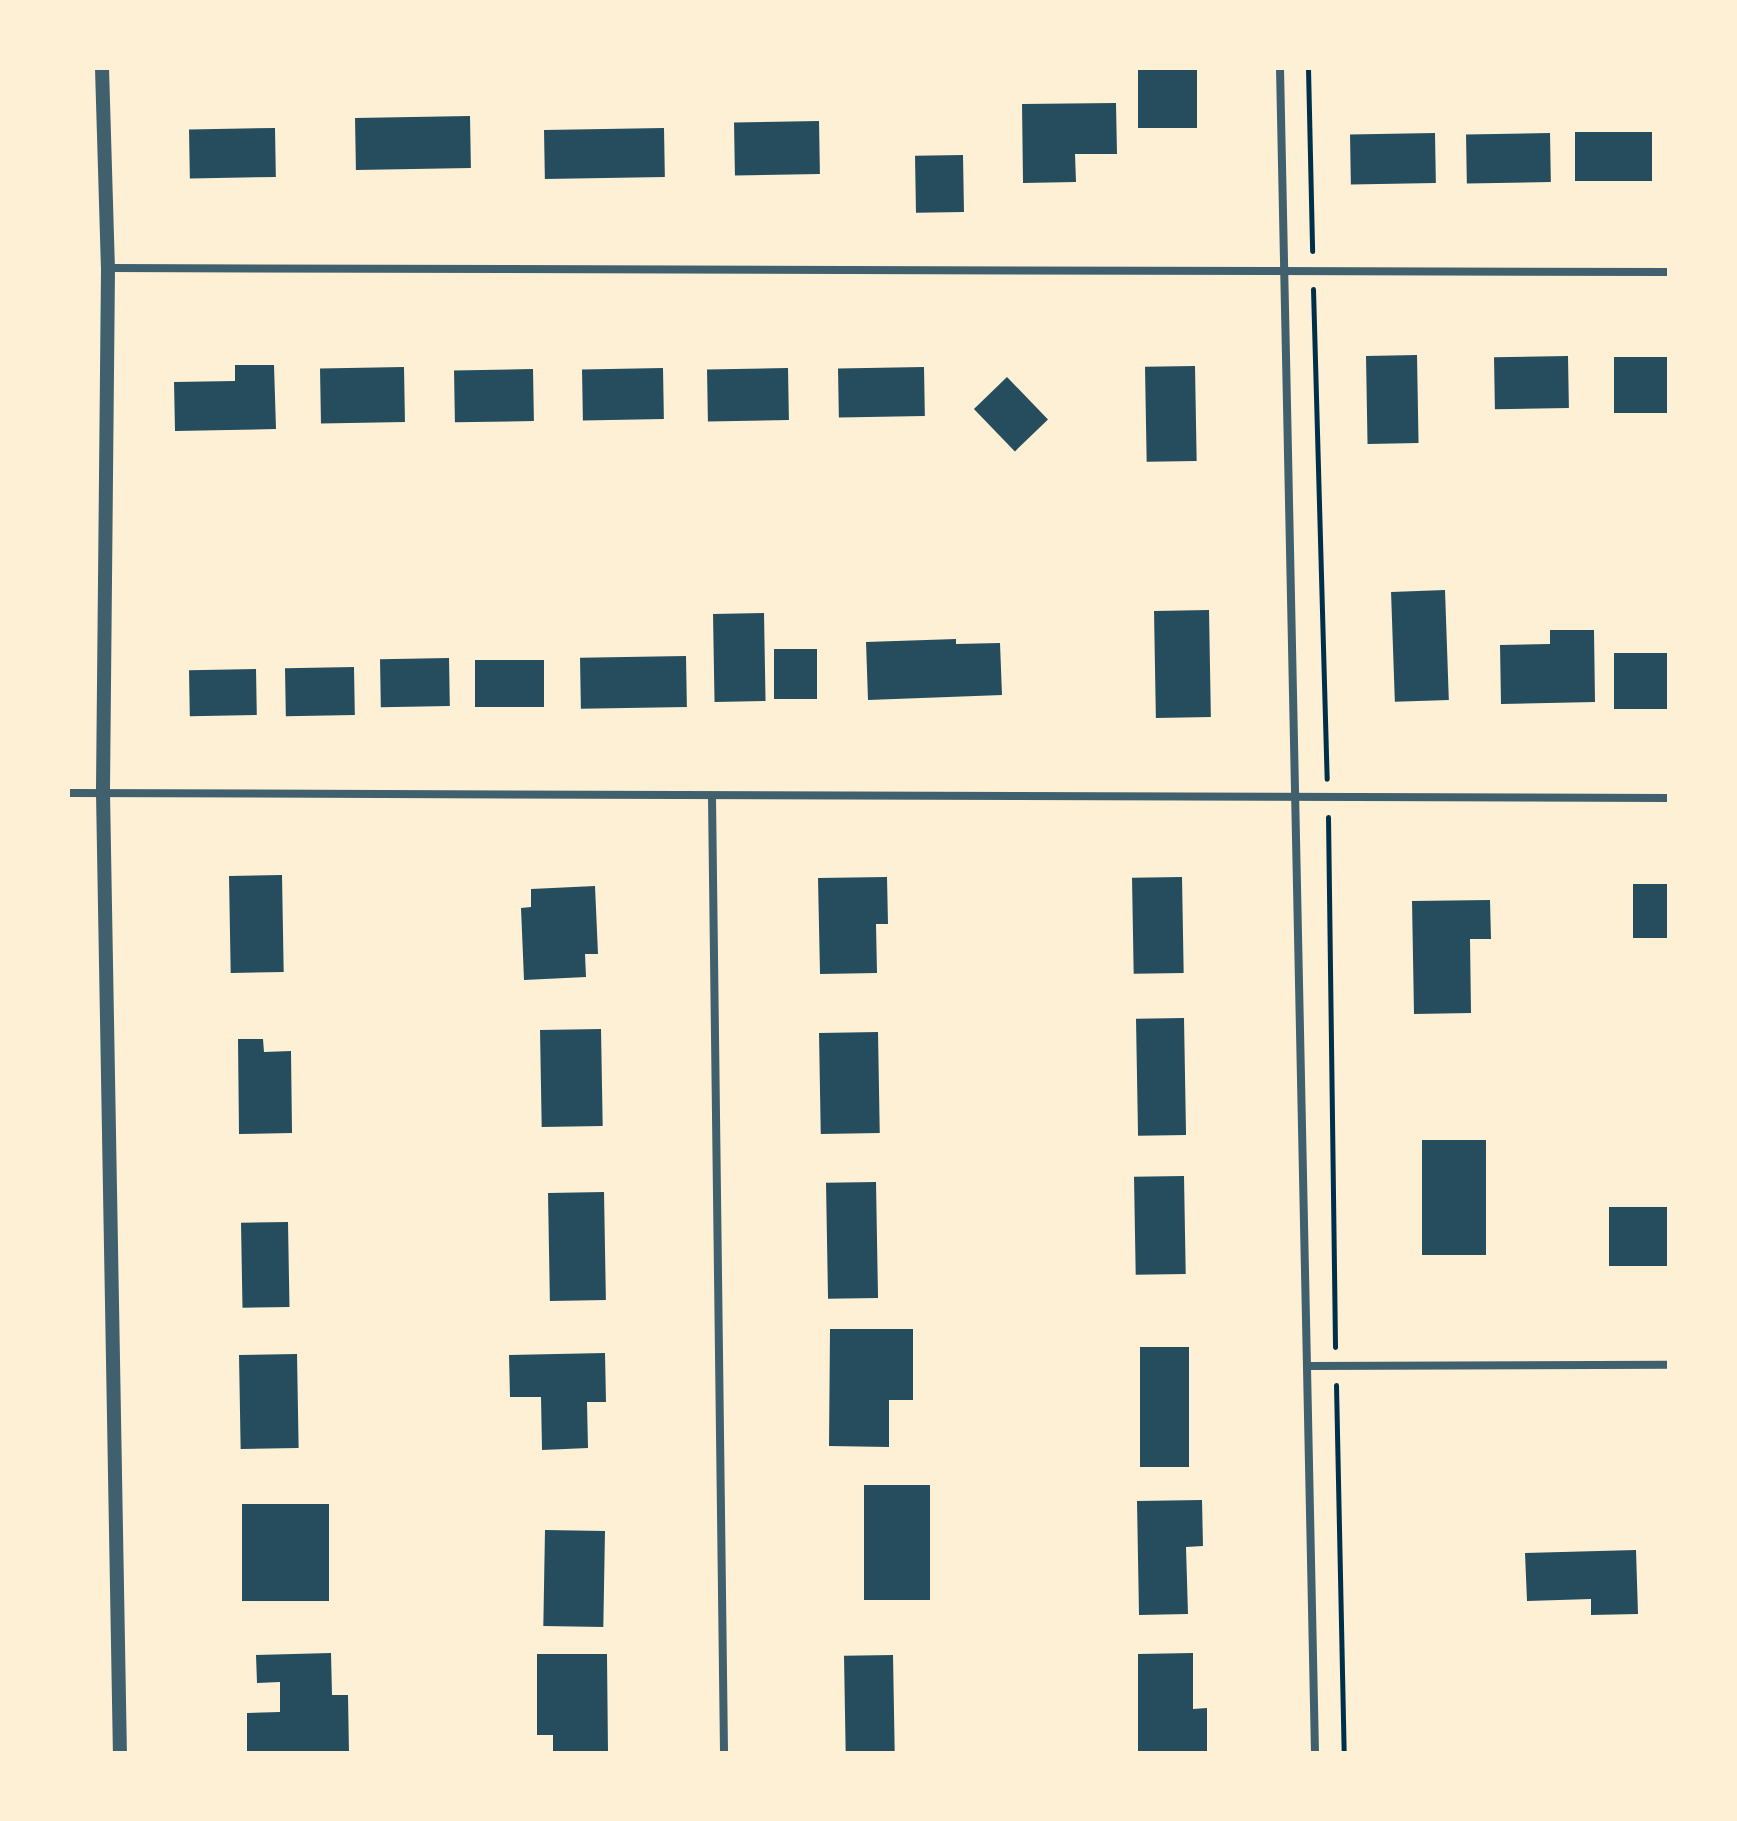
<!DOCTYPE html>
<html>
<head>
<meta charset="utf-8">
<style>
  body { margin:0 }
  #map { position:relative; width:1737px; height:1821px; overflow:hidden; background:#fdf0d5; font-family:"PT Sans Narrow",sans-serif }
  div>[style] { position:absolute }
  .building>* { inset:0; background:#264d5e; transform-origin:0 0 }
  .path>* { height:5px; margin:-2.5px; padding:0 2.5px; transform-origin:2.5px; border-radius:2.5px; background:#003049 }
  .minor>* { height:8px; margin:-4px; padding:0 4px; transform-origin:4px; border-radius:4px; background:#3f606c }
  .tertiary>* { height:14px; margin:-7px; padding:0 7px; transform-origin:7px; border-radius:7px; background:#3f606c }
  span { translate:-50% -50%; white-space:nowrap; text-align:center; line-height:1.15; -webkit-text-stroke:6px #fdf0d5; paint-order:stroke }
  .frame { position:absolute; inset:0; border:70px solid #fdf0d5; pointer-events:none }
</style>
</head>
<body>
<div id="map">
  <div class="building">
    <div style="left:1138px;top:68px;width:59px;height:60px"></div>
    <div style="clip-path:polygon(1116px 103px,1117px 154px,1075px 154px,1076px 182px,1023px 183px,1022px 104px)"></div>
    <div style="left:470px;top:116px;width:52px;height:115px;rotate:89deg"></div>
    <div style="left:819px;top:121px;width:53px;height:85px;rotate:89deg"></div>
    <div style="left:275px;top:128px;width:49px;height:86px;rotate:89deg"></div>
    <div style="left:664px;top:128px;width:49px;height:120px;rotate:89deg"></div>
    <div style="left:1652px;top:132px;width:49px;height:77px;rotate:90deg"></div>
    <div style="left:1435px;top:133px;width:50px;height:85px;rotate:89deg"></div>
    <div style="left:1550px;top:133px;width:49px;height:84px;rotate:89deg"></div>
    <div style="left:963px;top:155px;width:57px;height:48px;rotate:89deg"></div>
    <div style="left:1417px;top:355px;width:88px;height:51px;rotate:89deg"></div>
    <div style="left:1568px;top:356px;width:52px;height:74px;rotate:89deg"></div>
    <div style="left:1669px;top:357px;width:56px;height:55px;rotate:90deg"></div>
    <div style="clip-path:polygon(235px 365px,274px 365px,276px 429px,175px 431px,174px 382px,235px 381px)"></div>
    <div style="left:1195px;top:366px;width:95px;height:50px;rotate:89deg"></div>
    <div style="left:404px;top:367px;width:55px;height:84px;rotate:89deg"></div>
    <div style="left:924px;top:367px;width:49px;height:86px;rotate:89deg"></div>
    <div style="left:663px;top:368px;width:51px;height:81px;rotate:89deg"></div>
    <div style="left:788px;top:368px;width:52px;height:81px;rotate:89deg"></div>
    <div style="left:533px;top:369px;width:52px;height:79px;rotate:89deg"></div>
    <div style="left:1007px;top:377px;width:59px;height:46px;rotate:46deg"></div>
    <div style="left:1445px;top:590px;width:110px;height:54px;rotate:88deg"></div>
    <div style="left:1209px;top:610px;width:107px;height:55px;rotate:89deg"></div>
    <div style="left:764px;top:613px;width:88px;height:51px;rotate:89deg"></div>
    <div style="clip-path:polygon(1550px 630px,1594px 630px,1595px 702px,1501px 704px,1500px 645px,1550px 644px)"></div>
    <div style="clip-path:polygon(956px 639px,956px 644px,1000px 643px,1002px 695px,868px 700px,866px 642px)"></div>
    <div style="left:774px;top:649px;width:43px;height:50px"></div>
    <div style="left:1669px;top:653px;width:56px;height:55px;rotate:90deg"></div>
    <div style="left:686px;top:656px;width:51px;height:106px;rotate:89deg"></div>
    <div style="left:449px;top:658px;width:48px;height:69px;rotate:89deg"></div>
    <div style="left:544px;top:660px;width:47px;height:69px;rotate:90deg"></div>
    <div style="left:354px;top:667px;width:48px;height:69px;rotate:89deg"></div>
    <div style="left:256px;top:669px;width:46px;height:67px;rotate:89deg"></div>
    <div style="left:282px;top:875px;width:97px;height:53px;rotate:89deg"></div>
    <div style="clip-path:polygon(887px 877px,888px 924px,876px 924px,877px 973px,820px 974px,818px 878px)"></div>
    <div style="left:1182px;top:877px;width:96px;height:50px;rotate:89deg"></div>
    <div style="left:1669px;top:884px;width:54px;height:36px;rotate:90deg"></div>
    <div style="clip-path:polygon(595px 886px,598px 954px,585px 954px,586px 977px,524px 980px,521px 908px,531px 907px,531px 889px)"></div>
    <div style="clip-path:polygon(1490px 900px,1491px 939px,1470px 939px,1471px 1013px,1414px 1014px,1412px 901px)"></div>
    <div style="left:1184px;top:1018px;width:117px;height:48px;rotate:89deg"></div>
    <div style="left:601px;top:1029px;width:97px;height:61px;rotate:89deg"></div>
    <div style="left:878px;top:1032px;width:101px;height:59px;rotate:89deg"></div>
    <div style="clip-path:polygon(238px 1039px,263px 1039px,264px 1052px,291px 1051px,292px 1133px,239px 1134px)"></div>
    <div style="left:1422px;top:1140px;width:64px;height:115px"></div>
    <div style="left:1184px;top:1176px;width:98px;height:50px;rotate:89deg"></div>
    <div style="left:876px;top:1182px;width:116px;height:50px;rotate:89deg"></div>
    <div style="left:604px;top:1192px;width:108px;height:56px;rotate:89deg"></div>
    <div style="left:1669px;top:1207px;width:59px;height:60px;rotate:90deg"></div>
    <div style="left:288px;top:1222px;width:85px;height:47px;rotate:89deg"></div>
    <div style="clip-path:polygon(830px 1329px,913px 1329px,913px 1400px,889px 1400px,889px 1447px,829px 1446px)"></div>
    <div style="left:1140px;top:1347px;width:49px;height:120px"></div>
    <div style="clip-path:polygon(605px 1353px,606px 1402px,587px 1402px,588px 1448px,542px 1450px,541px 1397px,510px 1397px,509px 1355px)"></div>
    <div style="left:297px;top:1354px;width:94px;height:58px;rotate:89deg"></div>
    <div style="left:864px;top:1485px;width:66px;height:115px"></div>
    <div style="clip-path:polygon(1202px 1500px,1203px 1546px,1186px 1547px,1188px 1614px,1139px 1615px,1137px 1501px)"></div>
    <div style="left:329px;top:1504px;width:97px;height:87px;rotate:90deg"></div>
    <div style="left:545px;top:1530px;width:60px;height:96px;rotate:1deg"></div>
    <div style="clip-path:polygon(1636px 1550px,1638px 1614px,1591px 1615px,1591px 1599px,1527px 1601px,1525px 1553px)"></div>
    <div style="clip-path:polygon(331px 1653px,332px 1695px,348px 1695px,349px 1753px,247px 1753px,247px 1713px,280px 1712px,280px 1682px,257px 1683px,256px 1655px)"></div>
    <div style="clip-path:polygon(1193px 1653px,1193px 1709px,1207px 1708px,1207px 1753px,1138px 1753px,1138px 1654px)"></div>
    <div style="clip-path:polygon(537px 1654px,607px 1654px,608px 1753px,553px 1753px,553px 1735px,537px 1735px)"></div>
    <div style="left:893px;top:1655px;width:98px;height:49px;rotate:89deg"></div>
  </div>
  <div class="path">
    <div style="left:1308px;top:68px;width:183px;rotate:88.7deg"></div>
    <div style="left:1313px;top:289px;width:490px;rotate:88.4deg"></div>
    <div style="left:1328px;top:817px;width:530px;rotate:89.24deg"></div>
    <div style="left:1336px;top:1385px;width:368px;rotate:88.8deg"></div>
  </div>
  <div class="minor">
    <div style="left:1280px;top:68px;width:1685px;rotate:88.81deg"></div>
    <div style="left:108px;top:268px;width:1561px;rotate:0.15deg"></div>
    <div style="left:68px;top:793px;width:1601px;rotate:0.18deg"></div>
    <div style="left:712px;top:797px;width:956px;rotate:89.28deg"></div>
    <div style="left:1308px;top:1366px;width:361px;rotate:-0.2deg"></div>
  </div>
  <div class="tertiary">
    <div style="left:102px;top:68px;width:200px;rotate:88.3deg"></div>
    <div style="left:108px;top:268px;width:525px;rotate:90.55deg"></div>
    <div style="left:103px;top:793px;width:960px;rotate:88.99deg"></div>
  </div>
  <div class="frame"></div>
</div>
</body>
</html>
